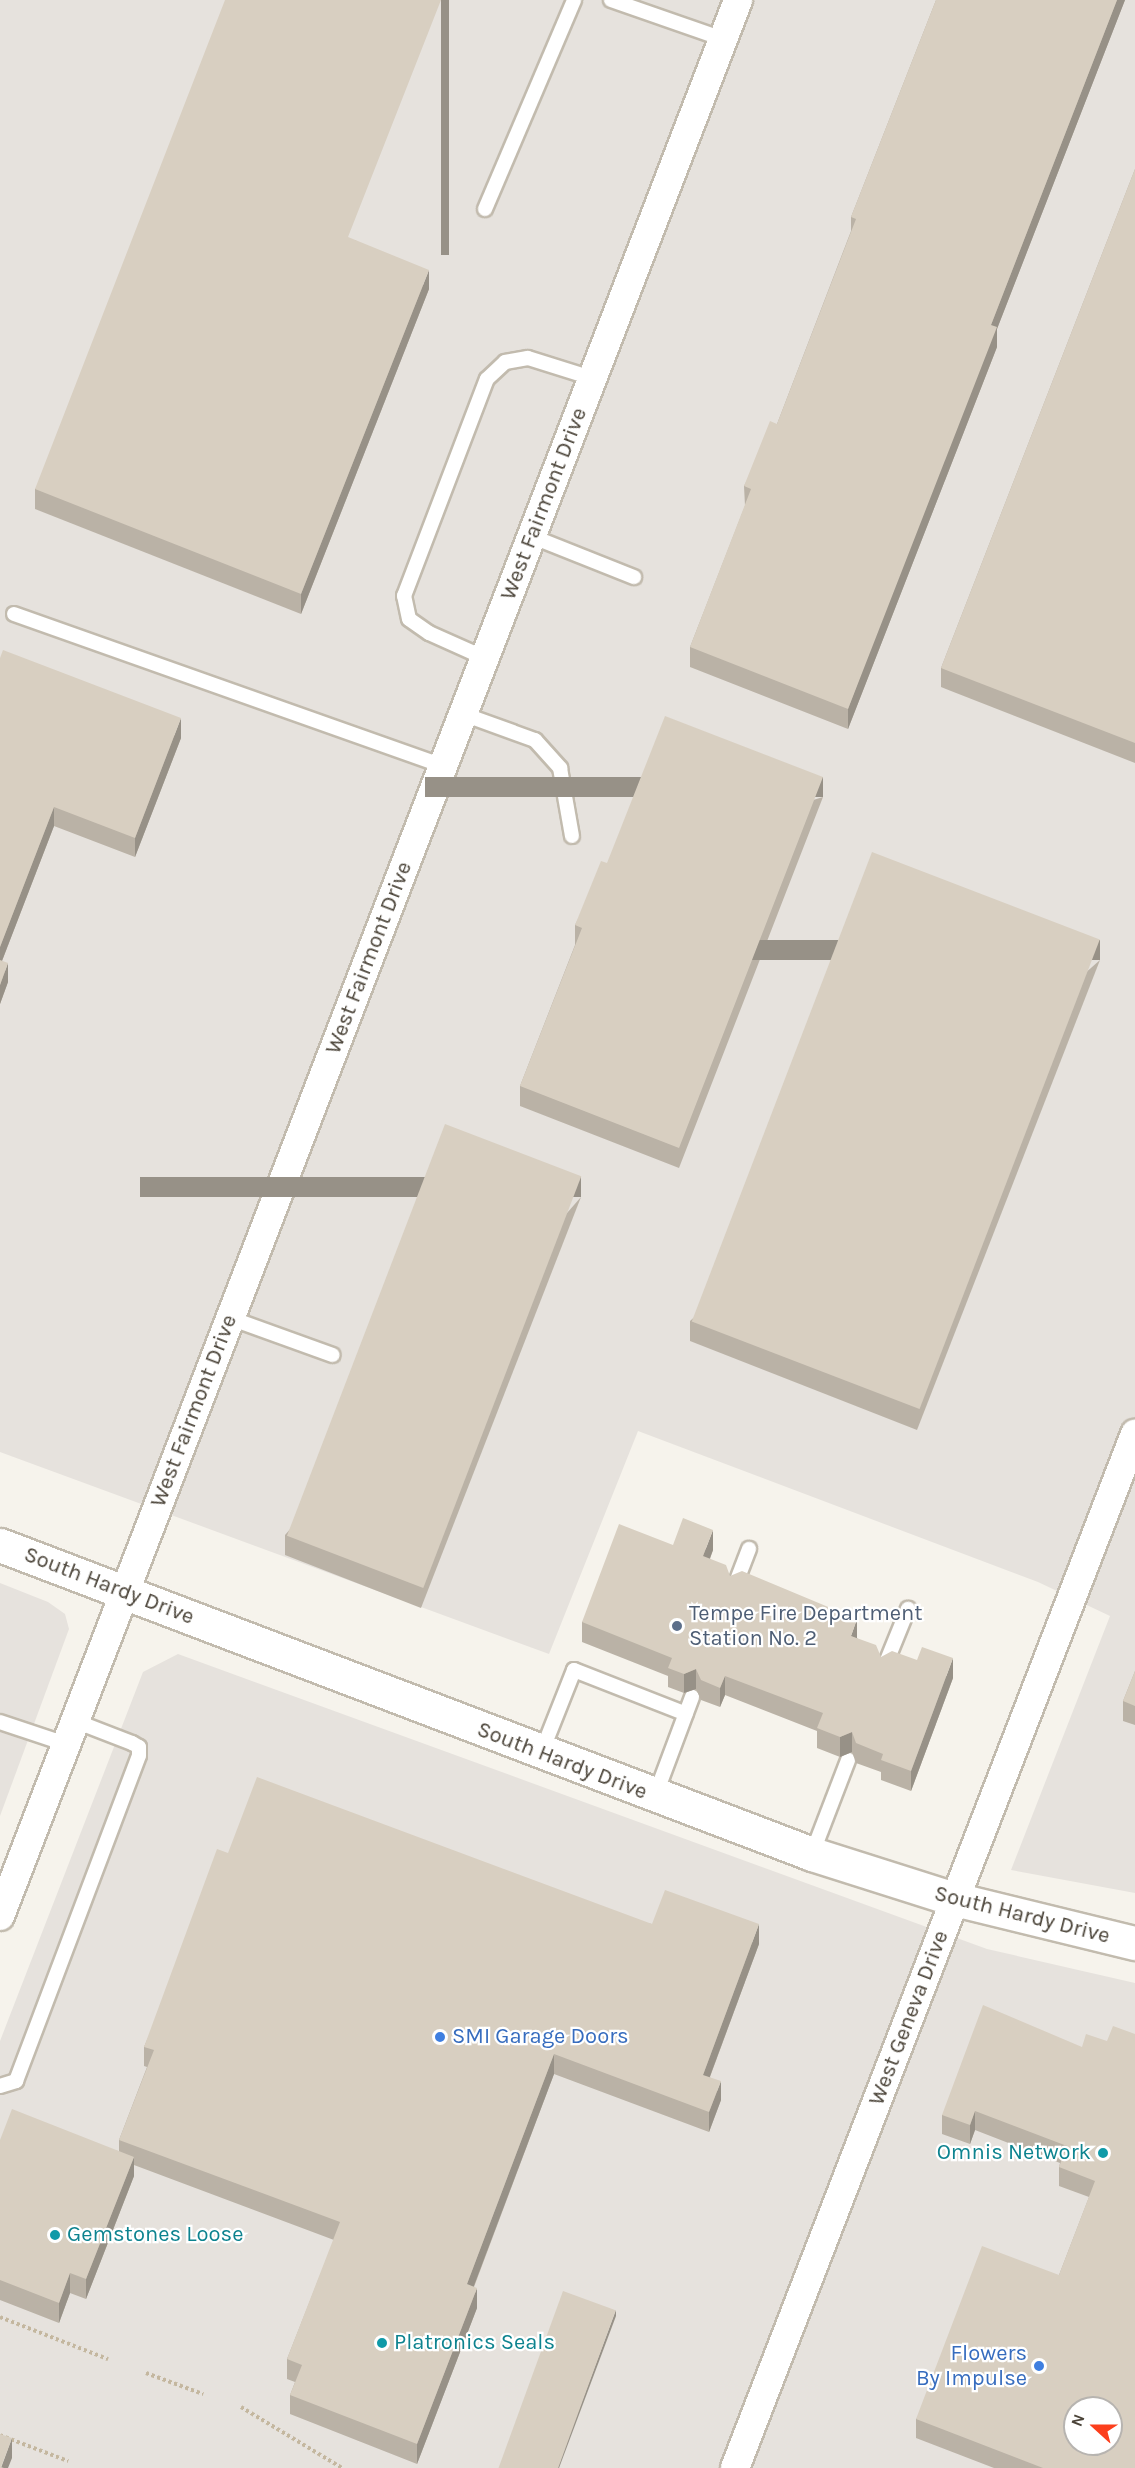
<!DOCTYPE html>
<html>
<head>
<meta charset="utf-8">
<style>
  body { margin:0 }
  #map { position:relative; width:1135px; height:2468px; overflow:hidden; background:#f6f3ec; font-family:Karla,sans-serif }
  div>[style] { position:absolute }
  .industrial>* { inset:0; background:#e6e2dd }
  .path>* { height:4px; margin-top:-2px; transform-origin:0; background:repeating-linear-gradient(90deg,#c4b79f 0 3px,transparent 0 6px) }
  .roads { filter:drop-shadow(2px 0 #c2bbae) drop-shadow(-2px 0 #c2bbae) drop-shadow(0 2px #c2bbae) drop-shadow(0 -2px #c2bbae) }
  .service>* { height:14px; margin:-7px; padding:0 7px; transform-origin:7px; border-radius:7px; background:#fff }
  .minor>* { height:28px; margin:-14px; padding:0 14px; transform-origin:14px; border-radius:14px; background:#fff }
  .tertiary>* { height:33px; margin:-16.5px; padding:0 16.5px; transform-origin:16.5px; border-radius:16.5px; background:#fff }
  .wall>* { inset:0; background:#bab2a6 }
  .shaded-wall>* { inset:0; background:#979187; transform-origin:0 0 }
  .building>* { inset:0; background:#d8cfc1; transform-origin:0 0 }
  .dots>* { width:16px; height:16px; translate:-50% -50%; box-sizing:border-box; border:3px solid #fff; border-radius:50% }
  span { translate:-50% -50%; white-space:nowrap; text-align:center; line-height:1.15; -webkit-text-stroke:4.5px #fff; paint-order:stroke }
  .street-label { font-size:22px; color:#4b4439 }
  .service-label { font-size:22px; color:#4e5e75 }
  .left { translate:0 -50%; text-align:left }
  .shop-label { font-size:22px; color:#366cbe }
  .right { translate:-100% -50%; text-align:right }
  .culture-label { font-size:22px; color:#0d838f }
  .north { position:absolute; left:1063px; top:2396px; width:60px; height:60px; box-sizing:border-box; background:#fff; border:2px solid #b7b4b0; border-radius:50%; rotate:291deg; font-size:16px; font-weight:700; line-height:24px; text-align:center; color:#4b4439 }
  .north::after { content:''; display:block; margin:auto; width:21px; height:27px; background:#fc3f1d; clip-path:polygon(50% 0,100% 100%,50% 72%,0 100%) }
</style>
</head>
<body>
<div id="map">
  <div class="industrial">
    <div style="clip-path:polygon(0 0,1135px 0,1135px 1893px,1011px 1870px,1110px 1616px,1038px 1582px,638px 1431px,549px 1654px,0 1452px)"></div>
    <div style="clip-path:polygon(0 1583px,48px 1602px,65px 1614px,69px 1629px,0 1816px)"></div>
    <div style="clip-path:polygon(evenodd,178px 1654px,987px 1949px,1135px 1983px,1135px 2468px,0 2468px,0 2041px,143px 1672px,178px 1654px,1075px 2408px,1111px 2408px,1111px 2444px,1075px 2444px,1075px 2408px)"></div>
  </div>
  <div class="path">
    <div style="left:0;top:2317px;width:116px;rotate:21.3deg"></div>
    <div style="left:146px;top:2373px;width:61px;rotate:20.2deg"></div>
    <div style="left:241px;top:2407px;width:118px;rotate:31.1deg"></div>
    <div style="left:0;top:2435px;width:73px;rotate:20.9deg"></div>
  </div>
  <div class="roads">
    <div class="service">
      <div style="left:611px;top:0;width:119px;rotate:19.2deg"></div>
      <div style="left:485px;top:209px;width:227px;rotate:-66.9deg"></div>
      <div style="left:531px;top:536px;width:111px;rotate:21.7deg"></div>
      <div style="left:14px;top:614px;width:455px;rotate:19.5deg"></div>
      <div style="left:485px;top:658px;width:61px;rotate:-155.9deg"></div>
      <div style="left:429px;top:633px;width:24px;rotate:-145deg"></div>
      <div style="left:409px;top:619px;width:24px;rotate:-102deg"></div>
      <div style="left:404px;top:596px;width:232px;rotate:-69.1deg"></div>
      <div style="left:487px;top:379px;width:25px;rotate:-43deg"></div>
      <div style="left:505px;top:362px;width:23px;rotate:-10deg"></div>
      <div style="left:528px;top:358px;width:67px;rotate:17.4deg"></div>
      <div style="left:463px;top:714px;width:77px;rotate:19.9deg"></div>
      <div style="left:535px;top:740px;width:38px;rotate:48deg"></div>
      <div style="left:560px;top:768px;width:69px;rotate:80deg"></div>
      <div style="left:230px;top:1318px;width:109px;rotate:19.8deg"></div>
      <div style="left:734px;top:1588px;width:42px;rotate:-69deg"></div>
      <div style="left:884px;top:1668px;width:64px;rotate:-67.9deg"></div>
      <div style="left:0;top:1722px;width:70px;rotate:18.4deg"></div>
      <div style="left:542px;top:1751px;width:87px;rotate:-68.4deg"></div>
      <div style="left:574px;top:1670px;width:120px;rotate:21.4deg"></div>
      <div style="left:655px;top:1796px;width:106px;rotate:-69.5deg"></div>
      <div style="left:812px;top:1854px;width:101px;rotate:-69deg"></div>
      <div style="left:0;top:2086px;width:17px;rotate:-17deg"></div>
      <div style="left:16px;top:2081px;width:348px;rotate:-69.3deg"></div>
      <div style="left:139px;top:1755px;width:8px;rotate:-90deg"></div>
      <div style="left:139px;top:1747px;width:8px;rotate:-150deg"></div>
      <div style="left:132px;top:1743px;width:61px;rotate:-158.9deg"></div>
    </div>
    <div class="minor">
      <div style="left:0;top:1916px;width:2053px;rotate:-68.93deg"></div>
      <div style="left:735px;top:2468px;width:1109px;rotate:-68.85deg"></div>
    </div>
    <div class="tertiary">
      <div style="left:0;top:1545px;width:869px;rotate:20.83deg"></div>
      <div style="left:812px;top:1854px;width:149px;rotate:17.6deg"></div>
      <div style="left:954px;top:1899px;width:186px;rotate:13.7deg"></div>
    </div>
  </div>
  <div class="wall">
    <div style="clip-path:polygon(936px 0,1125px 0,997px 329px,997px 347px,848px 729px,690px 667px,690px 647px,745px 506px,744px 486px,777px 424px,851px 231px,851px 217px)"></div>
    <div style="clip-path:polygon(1135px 169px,1135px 763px,941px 687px,941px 668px)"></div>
    <div style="clip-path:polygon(355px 240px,429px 289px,301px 614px,35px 509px,35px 489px)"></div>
    <div style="clip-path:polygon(0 658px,181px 738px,135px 857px,54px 826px,2px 961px,8px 982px,0 1004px)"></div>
    <div style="clip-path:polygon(823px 797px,679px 1168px,520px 1106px,520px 1086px,575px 945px,575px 925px,607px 863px)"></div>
    <div style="clip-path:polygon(1100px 960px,917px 1430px,690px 1341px,690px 1321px)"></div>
    <div style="clip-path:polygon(581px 1197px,421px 1608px,285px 1555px,285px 1535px)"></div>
    <div style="clip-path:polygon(673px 1545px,713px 1550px,710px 1559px,730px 1576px,857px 1638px,881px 1657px,953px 1678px,911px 1791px,881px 1780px,881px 1772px,856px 1763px,852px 1752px,840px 1757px,817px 1748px,817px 1731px,725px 1695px,720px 1707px,701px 1700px,696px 1689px,684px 1693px,668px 1687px,668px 1676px,582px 1642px,582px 1622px)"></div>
    <div style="clip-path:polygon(1135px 1671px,1135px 1725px,1123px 1721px,1123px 1701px)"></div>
    <div style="clip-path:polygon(228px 1853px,652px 1924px,759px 1944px,710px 2077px,721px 2100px,709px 2132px,554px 2074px,474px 2287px,477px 2308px,417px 2464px,290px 2414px,290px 2395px,295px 2382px,287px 2379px,287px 2359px,334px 2240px,134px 2165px,134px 2176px,86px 2299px,70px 2293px,59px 2323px,0 2300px,0 2140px,119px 2151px,119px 2140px,147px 2067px,144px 2066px,144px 2047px)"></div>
    <div style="clip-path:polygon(1082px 2047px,1135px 2468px,994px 2468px,916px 2438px,916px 2419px,1059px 2275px,1089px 2197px,1059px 2186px,1059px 2167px,1060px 2163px,975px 2130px,970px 2144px,942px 2134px,942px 2115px)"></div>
  </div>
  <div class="shaded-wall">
    <div style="left:441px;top:0;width:8px;height:255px"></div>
    <div style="clip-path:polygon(1117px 0,1125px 0,997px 329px,997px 347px,848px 729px,848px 709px,991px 325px)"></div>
    <div style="clip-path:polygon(429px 270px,429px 289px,301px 614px,301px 594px)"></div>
    <div style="clip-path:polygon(181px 718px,181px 738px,135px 857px,135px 838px)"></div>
    <div style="left:823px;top:777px;width:20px;height:398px;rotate:90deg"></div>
    <div style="clip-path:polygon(54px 807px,54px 826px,0 966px,0 947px)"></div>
    <div style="left:1100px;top:940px;width:20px;height:504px;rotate:90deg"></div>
    <div style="clip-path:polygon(8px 963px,8px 982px,0 1004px,0 985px)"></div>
    <div style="left:581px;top:1177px;width:20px;height:441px;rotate:90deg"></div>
    <div style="clip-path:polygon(713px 1530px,713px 1550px,703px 1576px,703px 1556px)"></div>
    <div style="clip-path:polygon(857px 1619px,857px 1639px,851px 1636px)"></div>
    <div style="clip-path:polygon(953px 1658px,953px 1678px,911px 1791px,911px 1771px)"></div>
    <div style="clip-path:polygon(696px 1669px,696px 1689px,684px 1693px,684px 1674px)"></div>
    <div style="clip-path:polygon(725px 1676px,725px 1695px,720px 1707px,720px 1688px)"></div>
    <div style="clip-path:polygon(852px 1732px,852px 1752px,840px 1757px,840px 1737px)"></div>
    <div style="clip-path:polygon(759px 1924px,759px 1944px,703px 2095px,703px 2075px)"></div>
    <div style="clip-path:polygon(554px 2054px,554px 2074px,467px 2304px,467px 2284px)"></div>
    <div style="clip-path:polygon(721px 2081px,721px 2100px,709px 2132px,709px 2112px)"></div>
    <div style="clip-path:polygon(975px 2111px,975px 2130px,970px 2144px,970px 2125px)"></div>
    <div style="clip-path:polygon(134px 2157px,134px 2176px,86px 2299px,86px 2279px)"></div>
    <div style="clip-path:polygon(70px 2273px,70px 2293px,59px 2323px,59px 2303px)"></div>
    <div style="clip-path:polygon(477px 2288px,477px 2308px,417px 2464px,417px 2444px)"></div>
    <div style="clip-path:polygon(616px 2310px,616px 2316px,559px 2468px,557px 2468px)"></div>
    <div style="clip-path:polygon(12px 2438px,12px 2458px,8px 2468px,1px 2468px)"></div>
  </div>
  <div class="building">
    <div style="clip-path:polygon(225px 0,441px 0,348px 237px,429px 270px,301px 594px,35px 489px)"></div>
    <div style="clip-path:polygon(936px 0,1117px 0,991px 325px,997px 327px,848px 709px,690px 647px,751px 489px,744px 486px,770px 421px,777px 424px,856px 219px,851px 217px)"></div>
    <div style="clip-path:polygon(1135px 169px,1135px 743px,941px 668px)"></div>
    <div style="clip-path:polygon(3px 650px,181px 718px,135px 838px,54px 807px,0 947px,0 658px)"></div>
    <div style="clip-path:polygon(665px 716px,823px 777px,679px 1148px,520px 1086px,582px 928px,575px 925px,601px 861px,607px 863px)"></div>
    <div style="left:872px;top:852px;width:244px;height:503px;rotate:21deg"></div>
    <div style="clip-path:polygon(0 960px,8px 963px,0 985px)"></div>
    <div style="left:445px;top:1124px;width:146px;height:441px;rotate:21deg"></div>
    <div style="clip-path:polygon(683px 1518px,713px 1530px,703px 1556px,726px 1565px,730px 1576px,742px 1571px,857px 1619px,851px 1636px,876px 1645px,881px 1657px,892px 1651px,917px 1660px,922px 1647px,953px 1658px,911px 1771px,881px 1760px,883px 1754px,856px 1743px,852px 1732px,840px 1737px,817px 1728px,823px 1713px,725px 1676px,720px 1688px,701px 1680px,696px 1669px,684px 1674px,668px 1668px,672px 1658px,582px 1622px,619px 1524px,673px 1545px)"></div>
    <div style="clip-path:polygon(1135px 1671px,1135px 1706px,1123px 1701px)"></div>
    <div style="clip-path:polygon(257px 1777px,652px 1924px,665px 1890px,759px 1924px,703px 2075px,721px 2081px,709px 2112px,554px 2054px,467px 2284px,477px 2288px,417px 2444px,290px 2395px,302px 2365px,287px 2359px,340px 2222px,119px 2140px,154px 2050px,144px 2047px,217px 1849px,228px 1853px)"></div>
    <div style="clip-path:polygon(evenodd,983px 2005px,1082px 2047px,1086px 2034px,1107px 2041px,1113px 2026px,1135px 2034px,1135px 2468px,1043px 2468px,916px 2419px,982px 2246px,1059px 2275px,1095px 2181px,1059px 2167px,1067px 2146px,975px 2111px,970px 2125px,942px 2115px,983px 2005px,1075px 2408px,1111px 2408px,1111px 2444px,1075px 2444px,1075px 2408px)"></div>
    <div style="clip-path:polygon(12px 2109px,134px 2157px,86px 2279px,70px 2273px,59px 2303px,0 2280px,0 2140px)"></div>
    <div style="left:563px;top:2291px;width:56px;height:189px;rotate:20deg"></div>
    <div style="clip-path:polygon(0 2434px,12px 2438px,1px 2467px,4px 2468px,0 2468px)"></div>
  </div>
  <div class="dots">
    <div style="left:677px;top:1626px;background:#5c6f8a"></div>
    <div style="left:440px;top:2037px;background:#3f7fe0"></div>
    <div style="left:1103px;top:2153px;background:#0f9aa8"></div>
    <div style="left:55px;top:2235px;background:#0f9aa8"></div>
    <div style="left:382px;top:2343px;background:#0f9aa8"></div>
    <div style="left:1039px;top:2366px;background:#3f7fe0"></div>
  </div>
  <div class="street-label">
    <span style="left:544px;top:504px;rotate:-69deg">West Fairmont Drive</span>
    <span style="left:369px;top:958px;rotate:-69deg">West Fairmont Drive</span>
    <span style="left:194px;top:1411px;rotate:-69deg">West Fairmont Drive</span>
    <span style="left:109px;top:1586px;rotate:21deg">South Hardy Drive</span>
    <span style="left:562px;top:1761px;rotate:21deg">South Hardy Drive</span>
    <span style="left:1022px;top:1915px;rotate:14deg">South Hardy Drive</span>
    <span style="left:909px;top:2018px;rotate:-69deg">West Geneva Drive</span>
  </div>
  <div class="service-label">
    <span class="left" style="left:689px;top:1626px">Tempe Fire Department<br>Station No. 2</span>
  </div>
  <div class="shop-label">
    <span class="left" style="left:452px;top:2037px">SMI Garage Doors</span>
    <span class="right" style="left:1027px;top:2366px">Flowers<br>By Impulse</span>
  </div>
  <div class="culture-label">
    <span class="right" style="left:1091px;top:2153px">Omnis Network</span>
    <span class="left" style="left:67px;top:2235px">Gemstones Loose</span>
    <span class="left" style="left:394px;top:2343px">Platronics Seals</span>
  </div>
  <div class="north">N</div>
</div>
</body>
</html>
